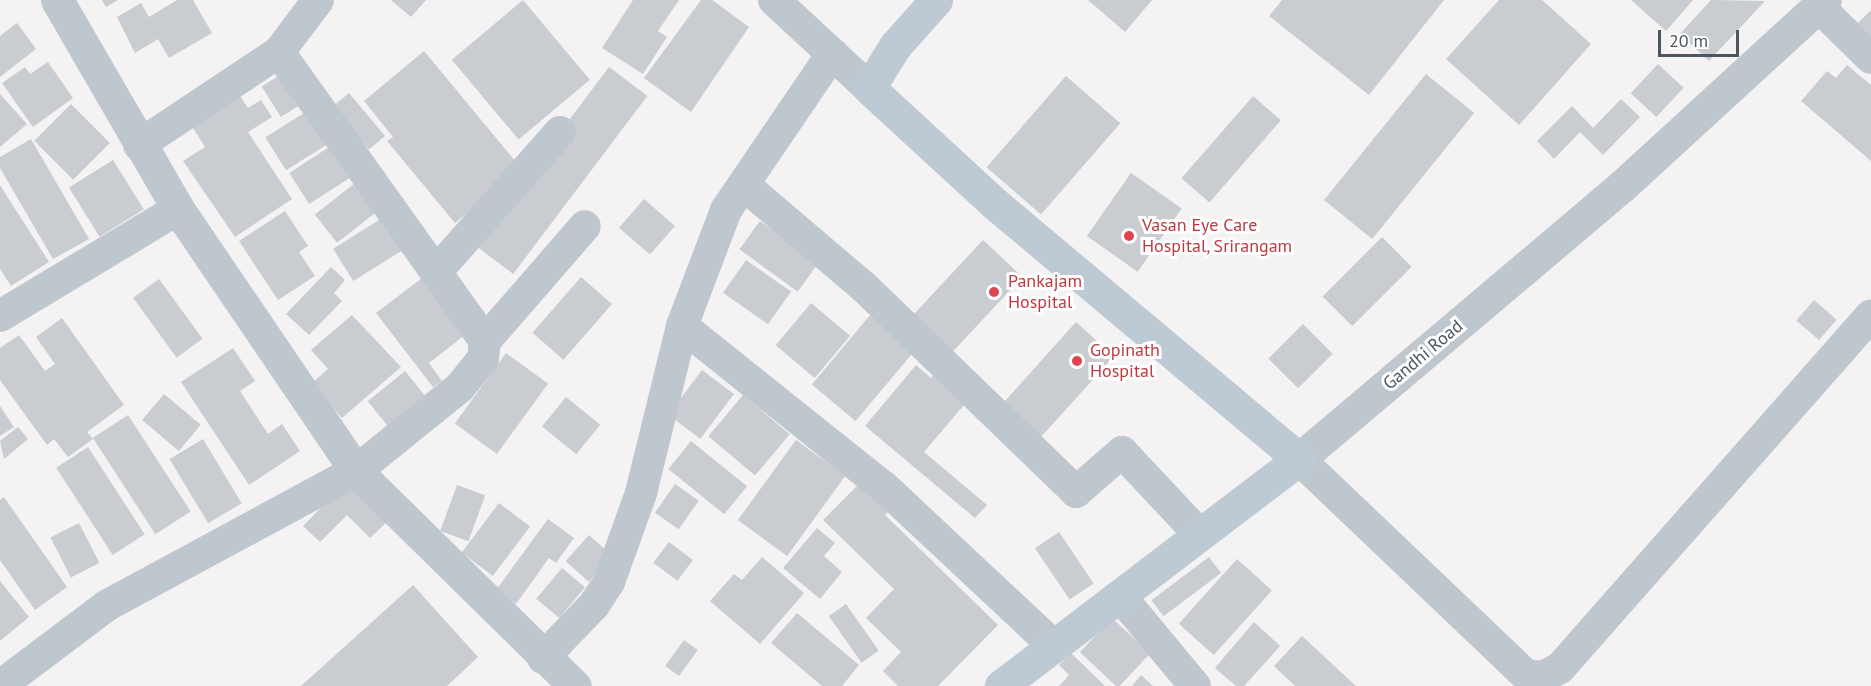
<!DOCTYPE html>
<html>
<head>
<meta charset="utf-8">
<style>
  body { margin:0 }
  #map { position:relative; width:1871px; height:686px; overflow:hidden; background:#f4f2f2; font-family:"PT Sans",sans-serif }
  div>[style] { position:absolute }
  .building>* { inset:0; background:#c9cdd1; transform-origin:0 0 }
  .minor>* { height:32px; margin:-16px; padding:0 16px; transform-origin:16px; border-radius:16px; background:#bec7ce }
  .tertiary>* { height:33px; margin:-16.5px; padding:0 16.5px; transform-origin:16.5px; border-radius:16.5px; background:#bec7ce }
  .secondary>* { height:33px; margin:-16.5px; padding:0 16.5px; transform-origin:16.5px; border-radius:16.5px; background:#becad3 }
  .dots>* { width:16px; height:16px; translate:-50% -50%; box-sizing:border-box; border:3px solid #fff; border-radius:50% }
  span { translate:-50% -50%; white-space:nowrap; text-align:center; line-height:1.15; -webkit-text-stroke:6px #fff; paint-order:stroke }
  .health-label { font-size:18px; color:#be3a42 }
  .left { translate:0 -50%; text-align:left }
  .street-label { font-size:18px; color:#4a575f }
  .scale { position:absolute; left:1658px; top:30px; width:81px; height:27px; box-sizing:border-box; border:3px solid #4a575f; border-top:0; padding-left:8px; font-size:18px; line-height:21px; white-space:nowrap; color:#4a575f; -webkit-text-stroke:4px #fff; paint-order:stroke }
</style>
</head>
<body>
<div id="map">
  <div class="building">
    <div style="clip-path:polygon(102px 0,118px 0,106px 7px)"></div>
    <div style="clip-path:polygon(177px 0,193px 0,212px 33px,169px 58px,158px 39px,135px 53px,117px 17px,141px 3px,149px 17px)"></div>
    <div style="clip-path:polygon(391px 0,426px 0,411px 17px)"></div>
    <div style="left:523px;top:0;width:104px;height:93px;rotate:50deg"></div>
    <div style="clip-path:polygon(633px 0,679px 0,658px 31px,667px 37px,643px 74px,602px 48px)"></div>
    <div style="clip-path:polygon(701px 0,712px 0,749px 27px,691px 112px,644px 78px)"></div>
    <div style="clip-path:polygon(1088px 0,1152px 0,1125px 32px)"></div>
    <div style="clip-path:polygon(1282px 0,1444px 0,1369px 95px,1269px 16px)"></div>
    <div style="clip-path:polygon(1499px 0,1542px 0,1591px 44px,1519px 125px,1446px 59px)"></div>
    <div style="clip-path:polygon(1631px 0,1693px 0,1666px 31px)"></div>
    <div style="clip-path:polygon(1711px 0,1765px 1px,1709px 61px,1680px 34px)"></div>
    <div style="clip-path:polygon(1871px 10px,1871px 37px,1858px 23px)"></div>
    <div style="clip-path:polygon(17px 23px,36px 49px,0 77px,0 36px)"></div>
    <div style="clip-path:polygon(424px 51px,521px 168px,455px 223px,387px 141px,393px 137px,364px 101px)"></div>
    <div style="clip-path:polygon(48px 62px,73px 98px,33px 127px,2px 83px,25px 67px,30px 74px)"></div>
    <div style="left:1658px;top:64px;width:35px;height:40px;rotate:43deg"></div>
    <div style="clip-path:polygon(1847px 65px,1871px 85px,1871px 161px,1801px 101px,1827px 71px,1836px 78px)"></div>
    <div style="left:609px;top:67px;width:48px;height:223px;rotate:37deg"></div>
    <div style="left:288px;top:70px;width:36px;height:31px;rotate:58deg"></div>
    <div style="left:1426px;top:74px;width:62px;height:162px;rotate:39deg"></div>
    <div style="left:1066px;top:76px;width:72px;height:121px;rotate:41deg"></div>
    <div style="left:349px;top:93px;width:56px;height:21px;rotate:50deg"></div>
    <div style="clip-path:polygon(0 94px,27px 124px,0 147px)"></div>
    <div style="clip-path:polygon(240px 96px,248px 108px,261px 100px,272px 117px,248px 132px,292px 199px,235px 237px,183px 161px,205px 147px,193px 128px)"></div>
    <div style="left:1253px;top:96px;width:37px;height:109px;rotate:41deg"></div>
    <div style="clip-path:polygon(1621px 99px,1640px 117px,1603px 155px,1580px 132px,1554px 159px,1537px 141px,1572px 106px,1593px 128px)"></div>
    <div style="left:71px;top:104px;width:55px;height:52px;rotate:45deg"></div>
    <div style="left:312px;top:108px;width:39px;height:55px;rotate:58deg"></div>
    <div style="clip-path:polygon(31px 139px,89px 239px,53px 259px,0 168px,0 157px)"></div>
    <div style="left:337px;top:142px;width:37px;height:57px;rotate:57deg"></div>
    <div style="left:113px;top:160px;width:58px;height:52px;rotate:58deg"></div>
    <div style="left:1131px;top:173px;width:62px;height:77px;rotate:35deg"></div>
    <div style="left:359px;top:180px;width:36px;height:56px;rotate:52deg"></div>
    <div style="clip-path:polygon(0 185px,49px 262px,11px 286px,0 269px)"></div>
    <div style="left:644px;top:199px;width:41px;height:38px;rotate:41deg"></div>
    <div style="clip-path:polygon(285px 211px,308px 246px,299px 252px,315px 276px,278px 300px,239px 241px)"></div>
    <div style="left:384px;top:217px;width:38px;height:60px;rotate:58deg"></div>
    <div style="left:760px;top:221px;width:72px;height:35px;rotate:36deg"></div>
    <div style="left:1382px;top:237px;width:42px;height:84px;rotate:45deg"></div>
    <div style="left:983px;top:240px;width:54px;height:110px;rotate:43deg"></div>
    <div style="left:746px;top:260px;width:55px;height:40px;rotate:35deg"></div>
    <div style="clip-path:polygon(331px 267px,345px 280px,334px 293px,342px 301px,309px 335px,286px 314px)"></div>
    <div style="left:581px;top:277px;width:41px;height:74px;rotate:41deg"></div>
    <div style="clip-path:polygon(422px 278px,465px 335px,429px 363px,442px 381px,433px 387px,376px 313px)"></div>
    <div style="left:159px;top:279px;width:74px;height:32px;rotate:54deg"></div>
    <div style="left:1814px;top:300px;width:30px;height:27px;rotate:41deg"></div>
    <div style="left:811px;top:303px;width:51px;height:55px;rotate:40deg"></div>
    <div style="left:871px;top:314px;width:57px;height:92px;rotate:40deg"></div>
    <div style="clip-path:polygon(352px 315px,401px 367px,342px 418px,312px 383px,328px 369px,311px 350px)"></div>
    <div style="clip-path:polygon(62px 318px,124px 405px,87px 432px,93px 439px,68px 457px,54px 439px,47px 445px,0 380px,0 348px,19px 335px,45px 371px,55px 364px,36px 337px)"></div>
    <div style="left:1076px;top:322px;width:51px;height:114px;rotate:42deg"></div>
    <div style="left:1303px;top:324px;width:42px;height:49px;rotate:45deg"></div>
    <div style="clip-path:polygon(233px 348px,255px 381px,240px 391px,268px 434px,282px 424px,300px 451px,249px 485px,181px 382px)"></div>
    <div style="left:506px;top:353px;width:52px;height:87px;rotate:36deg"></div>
    <div style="clip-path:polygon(916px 365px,931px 378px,937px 371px,970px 398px,924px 452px,987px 505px,975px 518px,865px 426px)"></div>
    <div style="left:702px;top:370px;width:40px;height:56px;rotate:37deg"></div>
    <div style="left:405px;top:371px;width:35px;height:48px;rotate:51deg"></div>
    <div style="left:164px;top:394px;width:48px;height:34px;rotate:40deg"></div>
    <div style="left:743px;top:395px;width:61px;height:54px;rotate:40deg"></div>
    <div style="left:566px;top:397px;width:44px;height:38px;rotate:39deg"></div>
    <div style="clip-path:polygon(0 406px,14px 427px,0 436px)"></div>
    <div style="left:128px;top:415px;width:115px;height:42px;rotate:57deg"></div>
    <div style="clip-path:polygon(18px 427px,28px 439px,4px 459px,0 441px)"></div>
    <div style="left:203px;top:439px;width:75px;height:39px;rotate:59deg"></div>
    <div style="left:796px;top:440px;width:61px;height:99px;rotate:36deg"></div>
    <div style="left:691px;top:441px;width:72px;height:36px;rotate:39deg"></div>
    <div style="left:88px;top:447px;width:104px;height:38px;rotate:57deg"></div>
    <div style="clip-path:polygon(347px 481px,388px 521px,370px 538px,347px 515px,320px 542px,303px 526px)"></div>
    <div style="left:675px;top:484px;width:29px;height:35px;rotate:35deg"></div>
    <div style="clip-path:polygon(859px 484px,888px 512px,885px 515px,998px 625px,938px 686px,898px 686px,883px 671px,901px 652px,866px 618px,894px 589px,823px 520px)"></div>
    <div style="left:457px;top:485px;width:30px;height:49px;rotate:20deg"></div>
    <div style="clip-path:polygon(4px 497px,67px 587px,35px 610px,0 560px,0 500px)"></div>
    <div style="left:499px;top:503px;width:39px;height:62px;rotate:37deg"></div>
    <div style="clip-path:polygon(548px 519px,574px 538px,556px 563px,549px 558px,516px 604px,496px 590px)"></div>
    <div style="left:79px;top:523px;width:45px;height:32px;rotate:63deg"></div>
    <div style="clip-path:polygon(817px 528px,835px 543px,824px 556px,842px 572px,820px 599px,783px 568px)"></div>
    <div style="left:1059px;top:532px;width:62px;height:29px;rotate:56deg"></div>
    <div style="left:589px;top:535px;width:31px;height:35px;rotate:42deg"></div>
    <div style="left:669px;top:542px;width:30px;height:26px;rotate:37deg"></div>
    <div style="clip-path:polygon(762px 557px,804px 593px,760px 644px,710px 601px,734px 574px,742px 580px)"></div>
    <div style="left:1209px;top:557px;width:20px;height:72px;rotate:53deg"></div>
    <div style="left:1237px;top:559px;width:47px;height:87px;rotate:42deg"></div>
    <div style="left:562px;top:568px;width:30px;height:40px;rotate:40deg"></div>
    <div style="clip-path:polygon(0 581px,29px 617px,0 641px)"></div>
    <div style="clip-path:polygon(413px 585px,478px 657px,447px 686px,301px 686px)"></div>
    <div style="left:846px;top:604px;width:57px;height:21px;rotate:55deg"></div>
    <div style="clip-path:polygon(797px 613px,859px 665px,842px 686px,822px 686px,771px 643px)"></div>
    <div style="left:1112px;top:618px;width:52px;height:47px;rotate:43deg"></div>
    <div style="clip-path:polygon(1254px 622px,1280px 646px,1244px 686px,1236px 686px,1215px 668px)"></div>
    <div style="clip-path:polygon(1302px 636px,1356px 686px,1295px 686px,1274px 666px)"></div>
    <div style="left:684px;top:640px;width:17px;height:32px;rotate:36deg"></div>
    <div style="clip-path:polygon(1071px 653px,1105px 686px,1059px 686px,1069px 675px,1059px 665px)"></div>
    <div style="clip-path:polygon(1141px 675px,1153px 686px,1132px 686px)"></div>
  </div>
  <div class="minor">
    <div style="left:774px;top:0;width:129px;rotate:42.8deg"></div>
    <div style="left:1818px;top:6px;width:74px;rotate:44.5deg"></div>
    <div style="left:139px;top:145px;width:168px;rotate:-33.6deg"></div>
    <div style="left:279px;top:52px;width:65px;rotate:-53.1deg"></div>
    <div style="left:744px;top:185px;width:157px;rotate:40.4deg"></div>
    <div style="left:864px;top:287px;width:295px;rotate:44deg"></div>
    <div style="left:1076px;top:492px;width:61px;rotate:-41deg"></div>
    <div style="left:1122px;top:452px;width:114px;rotate:46.8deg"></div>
    <div style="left:436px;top:272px;width:187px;rotate:-48.5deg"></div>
    <div style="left:0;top:316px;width:208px;rotate:-31deg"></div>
    <div style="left:682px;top:326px;width:258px;rotate:38.6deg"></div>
    <div style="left:884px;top:487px;width:233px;rotate:43.1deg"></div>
    <div style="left:485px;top:341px;width:152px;rotate:-49deg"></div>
    <div style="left:1299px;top:459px;width:313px;rotate:43.6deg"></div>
    <div style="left:1526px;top:675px;width:17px;rotate:7deg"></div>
    <div style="left:1543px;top:677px;width:19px;rotate:-28deg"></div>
    <div style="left:1560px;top:668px;width:470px;rotate:-48.6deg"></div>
    <div style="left:1121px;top:597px;width:116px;rotate:50.3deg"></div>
    <div style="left:543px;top:658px;width:74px;rotate:-46.1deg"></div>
    <div style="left:594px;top:605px;width:27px;rotate:-57deg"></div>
    <div style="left:609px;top:582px;width:95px;rotate:-70.2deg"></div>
    <div style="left:641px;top:493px;width:172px;rotate:-76.2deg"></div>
    <div style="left:682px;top:326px;width:124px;rotate:-69.2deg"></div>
    <div style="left:726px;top:210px;width:189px;rotate:-55.8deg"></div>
    <div style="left:0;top:686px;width:133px;rotate:-37deg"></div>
    <div style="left:106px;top:606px;width:284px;rotate:-28.4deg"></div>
    <div style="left:356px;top:471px;width:134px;rotate:-38.9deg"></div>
    <div style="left:460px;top:387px;width:36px;rotate:-51deg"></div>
    <div style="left:483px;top:359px;width:18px;rotate:-84deg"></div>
    <div style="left:485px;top:341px;width:355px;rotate:-125.5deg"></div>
  </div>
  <div class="tertiary">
    <div style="left:57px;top:0;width:241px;rotate:59.9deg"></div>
    <div style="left:178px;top:209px;width:317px;rotate:55.8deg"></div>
    <div style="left:356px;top:471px;width:307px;rotate:44.5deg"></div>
    <div style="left:1299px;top:459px;width:423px;rotate:-40.2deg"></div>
    <div style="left:1622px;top:186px;width:275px;rotate:-42.5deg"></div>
  </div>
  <div class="secondary">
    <div style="left:936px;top:0;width:62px;rotate:131.7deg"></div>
    <div style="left:895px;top:46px;width:49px;rotate:121.8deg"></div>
    <div style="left:869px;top:88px;width:170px;rotate:42.6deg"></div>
    <div style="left:994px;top:203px;width:398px;rotate:40deg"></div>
    <div style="left:1299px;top:459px;width:375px;rotate:142.7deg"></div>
  </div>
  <div class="dots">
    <div style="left:1129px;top:236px;background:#e0444e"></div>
    <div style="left:994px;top:292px;background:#e0444e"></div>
    <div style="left:1077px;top:361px;background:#e0444e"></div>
  </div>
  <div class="health-label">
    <span class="left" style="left:1142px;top:236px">Vasan Eye Care<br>Hospital, Srirangam</span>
    <span class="left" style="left:1008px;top:292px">Pankajam<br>Hospital</span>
    <span class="left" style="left:1090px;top:361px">Gopinath<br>Hospital</span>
  </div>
  <div class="street-label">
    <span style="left:1423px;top:355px;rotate:-40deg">Gandhi Road</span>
  </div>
  <div class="scale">20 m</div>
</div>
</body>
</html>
